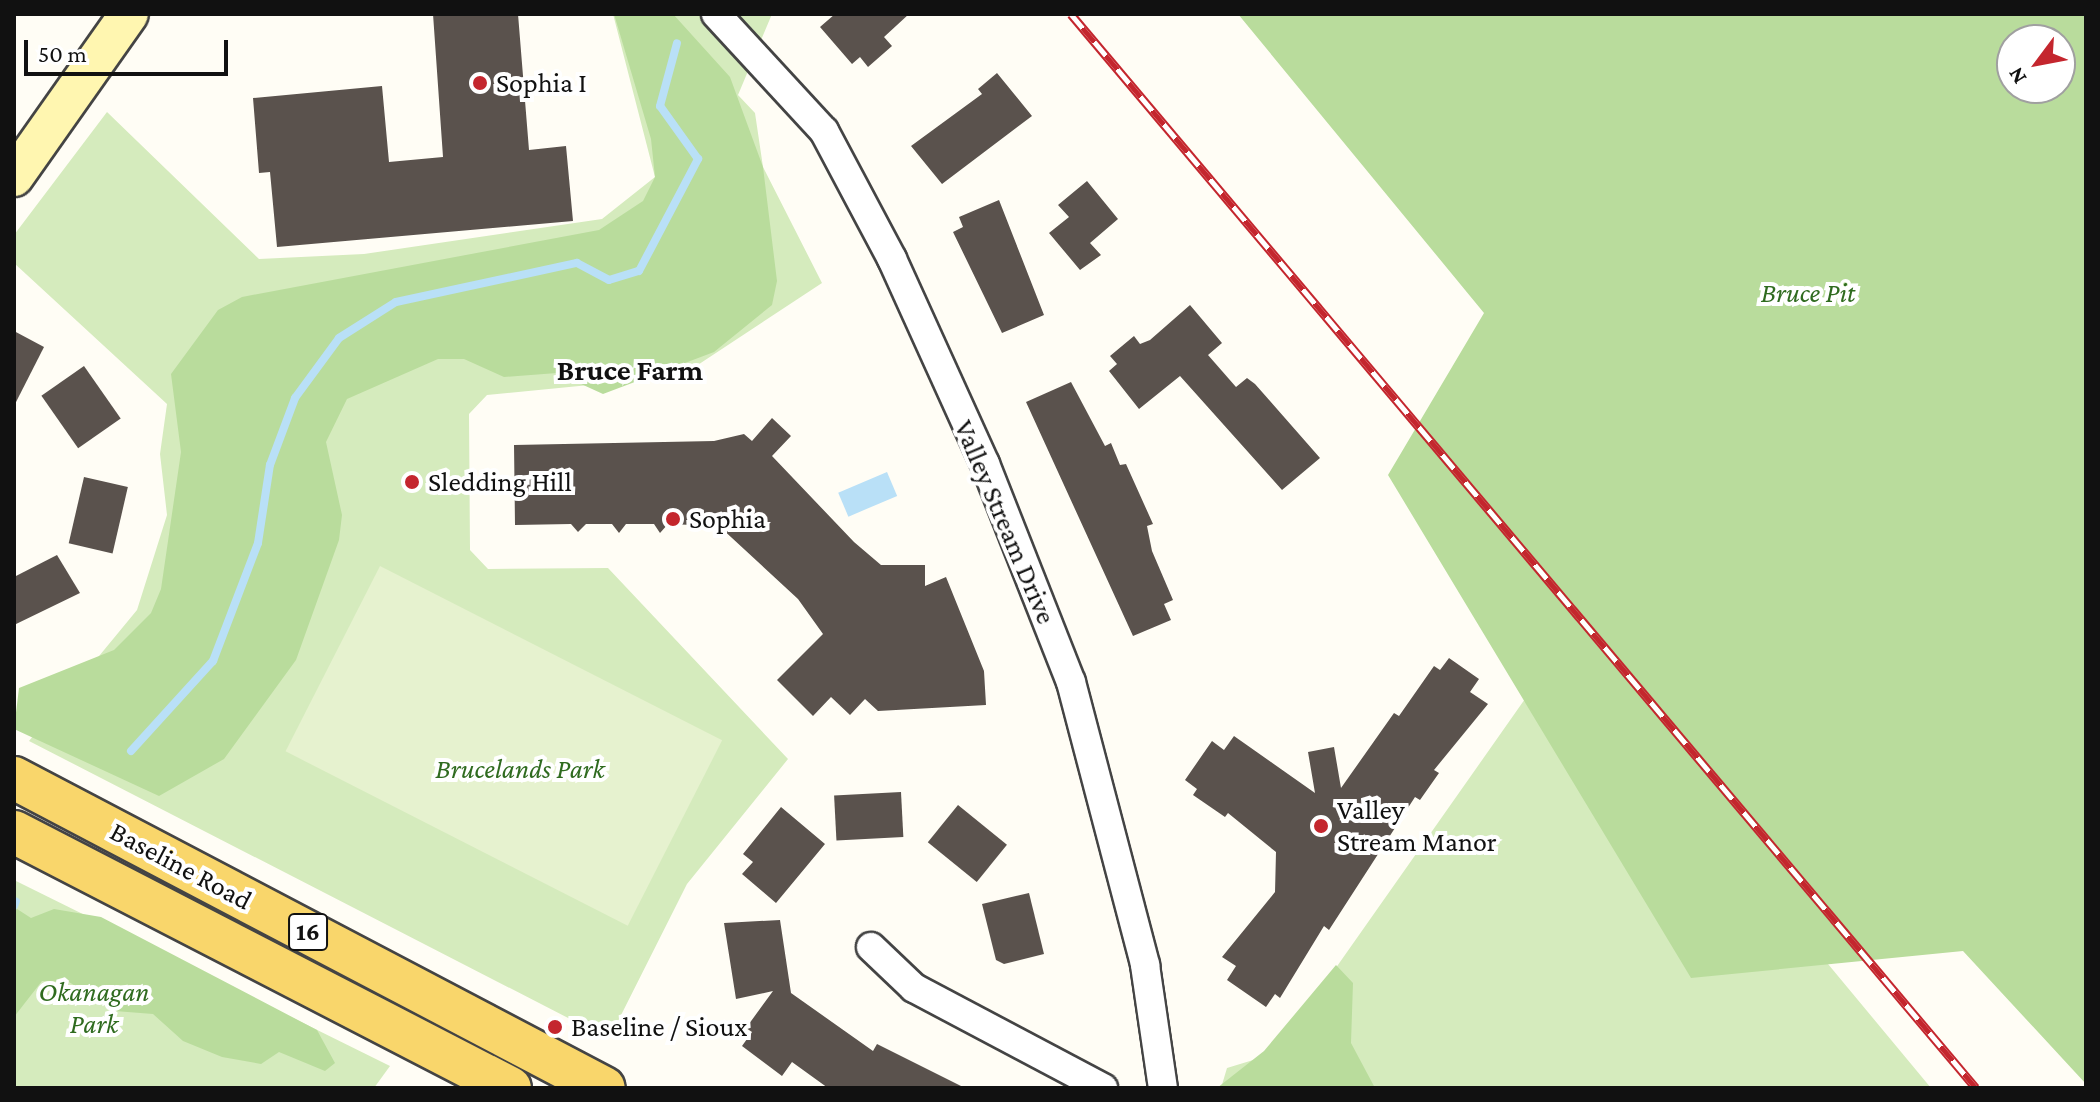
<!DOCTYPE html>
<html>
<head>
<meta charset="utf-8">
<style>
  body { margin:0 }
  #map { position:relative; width:2100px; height:1102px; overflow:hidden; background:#fffdf5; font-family:"Crimson Pro",serif }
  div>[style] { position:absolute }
  .green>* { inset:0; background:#d5ebbd }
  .forest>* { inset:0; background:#b9dc9c }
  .pitch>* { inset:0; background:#e6f2cf; transform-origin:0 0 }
  .water>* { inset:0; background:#b9e0f7; transform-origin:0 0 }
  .stream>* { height:8px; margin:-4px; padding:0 4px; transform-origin:4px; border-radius:4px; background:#b9e0f7 }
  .building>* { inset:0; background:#5a524d; transform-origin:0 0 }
  .roads { filter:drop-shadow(2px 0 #444) drop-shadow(-2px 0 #444) drop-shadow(0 2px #444) drop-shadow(0 -2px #444) }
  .street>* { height:28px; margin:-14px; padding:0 14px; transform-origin:14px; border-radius:14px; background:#fff }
  .secondary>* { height:38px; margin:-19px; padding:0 19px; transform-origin:19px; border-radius:19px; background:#fff6b0 }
  .primary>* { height:42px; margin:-21px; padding:0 21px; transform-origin:21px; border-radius:21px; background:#f9d66b }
  .rail>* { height:9px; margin-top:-4.5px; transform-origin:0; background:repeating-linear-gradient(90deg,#fff 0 18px,#c4262e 0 36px); box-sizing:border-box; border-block:2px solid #c4262e }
  .dots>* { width:22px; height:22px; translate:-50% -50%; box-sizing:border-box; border:4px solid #fff; border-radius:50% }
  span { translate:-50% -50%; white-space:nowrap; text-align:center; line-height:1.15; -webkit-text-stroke:8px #fff; paint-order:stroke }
  .shield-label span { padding:2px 6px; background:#fff; border:2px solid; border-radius:6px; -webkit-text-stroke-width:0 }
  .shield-label { font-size:26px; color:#111; font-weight:700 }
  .poi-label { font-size:28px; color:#111 }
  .left { translate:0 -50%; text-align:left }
  .park-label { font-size:28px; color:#2f6b1f; font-style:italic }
  .street-label { font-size:28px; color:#111 }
  .neighbourhood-label { font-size:30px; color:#111; font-weight:700 }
  .frame { position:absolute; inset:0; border:16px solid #111; pointer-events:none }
  .north { position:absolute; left:1996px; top:24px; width:80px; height:80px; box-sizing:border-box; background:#fff; border:2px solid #a0a0a0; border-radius:50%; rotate:238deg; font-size:22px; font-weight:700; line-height:32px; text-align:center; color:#111 }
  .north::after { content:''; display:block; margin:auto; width:28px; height:36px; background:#c4262e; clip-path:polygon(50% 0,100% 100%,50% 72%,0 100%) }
  .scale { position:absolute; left:24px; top:40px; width:204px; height:36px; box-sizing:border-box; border:4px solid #111; border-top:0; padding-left:10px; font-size:24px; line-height:28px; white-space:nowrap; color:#111; -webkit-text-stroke:6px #fff; paint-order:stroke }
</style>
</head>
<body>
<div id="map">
  <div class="green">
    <div style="clip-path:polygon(613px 14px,772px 14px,738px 95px,755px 113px,763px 167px,822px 283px,681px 376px,487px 395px,469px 414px,470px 550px,488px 569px,608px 568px,788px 759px,687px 884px,609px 1039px,29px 741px,137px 610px,167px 515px,160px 454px,167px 404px,14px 263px,14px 235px,107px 112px,259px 259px,364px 254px,602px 219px,655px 177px)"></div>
    <div style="clip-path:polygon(1563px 645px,1931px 1088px,1221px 1088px,1227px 1068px,1276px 1053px)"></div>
    <div style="clip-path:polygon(14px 880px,390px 1066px,374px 1088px,14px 1088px)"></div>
  </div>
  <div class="forest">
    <div style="clip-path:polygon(614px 14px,673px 14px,730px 77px,763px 167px,777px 281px,772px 305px,714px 352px,603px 394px,557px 373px,504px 377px,464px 359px,438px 359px,347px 399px,326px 442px,342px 515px,339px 540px,296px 660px,224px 759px,159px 796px,14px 729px,19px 688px,114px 650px,151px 613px,161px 589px,181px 452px,171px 374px,218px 310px,242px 297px,599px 230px,643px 201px,655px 177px,651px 139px)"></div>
    <div style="clip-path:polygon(evenodd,1238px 14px,2086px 14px,2086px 1084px,1963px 951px,1691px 978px,1388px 475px,1484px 313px,1238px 14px,2012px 40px,2060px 40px,2060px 88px,2012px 88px,2012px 40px)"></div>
    <div style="clip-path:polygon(14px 907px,31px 918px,54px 909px,101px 917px,317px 1030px,335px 1063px,325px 1071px,279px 1052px,261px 1064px,222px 1057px,183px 1041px,153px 1014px,115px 1011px,69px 982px,42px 981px,14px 1017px)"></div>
    <div style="clip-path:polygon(1336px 965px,1353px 983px,1351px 1043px,1375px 1088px,1217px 1088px,1264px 1051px)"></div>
  </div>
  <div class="pitch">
    <div style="left:380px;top:566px;width:384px;height:208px;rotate:27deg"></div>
  </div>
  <div class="water">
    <div style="left:887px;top:472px;width:26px;height:53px;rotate:67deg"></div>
  </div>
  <div class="stream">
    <div style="left:131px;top:751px;width:122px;rotate:-47.7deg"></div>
    <div style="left:213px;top:661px;width:126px;rotate:-69.1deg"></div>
    <div style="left:258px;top:543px;width:79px;rotate:-81.3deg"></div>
    <div style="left:270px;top:465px;width:72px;rotate:-69.5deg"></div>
    <div style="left:295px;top:398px;width:74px;rotate:-53.7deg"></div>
    <div style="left:339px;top:338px;width:67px;rotate:-32.3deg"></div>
    <div style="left:396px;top:302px;width:185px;rotate:-12.2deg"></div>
    <div style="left:577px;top:263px;width:36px;rotate:28deg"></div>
    <div style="left:609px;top:280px;width:31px;rotate:-17deg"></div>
    <div style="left:639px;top:271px;width:127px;rotate:-62.2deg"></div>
    <div style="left:698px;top:159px;width:65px;rotate:-125.6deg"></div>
    <div style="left:660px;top:106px;width:65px;rotate:-74.9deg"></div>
    <div style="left:14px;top:906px;width:5px;rotate:-68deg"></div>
  </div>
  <div class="building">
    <div style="clip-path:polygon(433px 14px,518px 14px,529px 150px,566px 146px,573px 221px,277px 247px,270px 172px,259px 173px,253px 98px,382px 86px,389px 162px,443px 157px)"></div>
    <div style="clip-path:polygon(835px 14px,909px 14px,884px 37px,892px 46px,868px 67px,860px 57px,852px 64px,820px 27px)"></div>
    <div style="clip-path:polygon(997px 73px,1032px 116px,942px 184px,911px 146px,982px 94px,978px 89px)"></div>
    <div style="clip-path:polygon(1087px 181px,1118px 219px,1090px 243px,1101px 255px,1080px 270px,1049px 233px,1069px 217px,1058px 205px)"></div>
    <div style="clip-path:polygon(999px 200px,1044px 315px,1002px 333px,953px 232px,963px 227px,959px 217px)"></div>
    <div style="clip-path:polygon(1190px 305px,1222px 343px,1208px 355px,1236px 387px,1247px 378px,1255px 384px,1320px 458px,1282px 490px,1180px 376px,1139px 409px,1109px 371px,1117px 364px,1110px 356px,1134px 336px,1140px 344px,1150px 340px)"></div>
    <div style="clip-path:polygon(14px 331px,44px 347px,14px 406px)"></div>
    <div style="left:84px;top:366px;width:64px;height:52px;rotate:55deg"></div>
    <div style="clip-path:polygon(1071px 382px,1105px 446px,1111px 443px,1120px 465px,1126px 464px,1153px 524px,1147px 526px,1152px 551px,1173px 600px,1164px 604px,1171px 620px,1133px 636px,1026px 402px)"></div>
    <div style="clip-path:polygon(772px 418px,791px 436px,772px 456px,854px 542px,881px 565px,925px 565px,925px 586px,946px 577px,984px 671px,986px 705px,878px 711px,865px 699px,850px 715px,831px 697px,813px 716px,777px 680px,823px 634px,798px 599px,719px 526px,668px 524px,660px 533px,654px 524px,626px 524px,619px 533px,612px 524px,586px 524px,578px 532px,571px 524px,515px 525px,514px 445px,714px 441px,744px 434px,752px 441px)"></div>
    <div style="left:84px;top:477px;width:45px;height:68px;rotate:13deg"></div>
    <div style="clip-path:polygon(57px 555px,80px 593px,14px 625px,14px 577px)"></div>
    <div style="clip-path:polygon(1449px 658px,1479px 679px,1470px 692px,1488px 704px,1434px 770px,1439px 773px,1420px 800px,1415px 797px,1329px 930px,1324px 926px,1280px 998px,1275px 994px,1266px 1007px,1227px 980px,1236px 966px,1222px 957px,1275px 892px,1276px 852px,1228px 813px,1225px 817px,1193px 795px,1197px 789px,1185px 780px,1212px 741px,1224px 750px,1234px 736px,1315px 793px,1308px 752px,1334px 747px,1341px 788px,1394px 713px,1399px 716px,1434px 666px,1440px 670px)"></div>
    <div style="left:901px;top:792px;width:45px;height:67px;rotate:87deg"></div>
    <div style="left:958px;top:805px;width:63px;height:48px;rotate:39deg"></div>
    <div style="clip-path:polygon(781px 807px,825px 844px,776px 903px,742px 874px,753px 862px,743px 854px)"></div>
    <div style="clip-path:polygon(1029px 893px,1044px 954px,1004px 964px,996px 960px,982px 904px)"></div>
    <div style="clip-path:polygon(780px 920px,791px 993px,873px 1051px,877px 1044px,965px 1088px,828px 1088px,792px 1062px,782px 1076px,742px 1046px,752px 1032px,746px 1028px,773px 991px,736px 999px,724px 923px)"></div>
  </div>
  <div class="roads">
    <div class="street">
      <div style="left:716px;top:14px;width:159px;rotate:47.3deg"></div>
      <div style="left:824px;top:131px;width:145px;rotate:62deg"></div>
      <div style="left:892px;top:259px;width:225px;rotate:65.6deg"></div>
      <div style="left:985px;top:464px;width:234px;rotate:68.5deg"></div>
      <div style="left:1071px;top:682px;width:293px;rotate:75.3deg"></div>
      <div style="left:1145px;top:965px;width:124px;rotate:81.7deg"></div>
      <div style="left:871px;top:947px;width:59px;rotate:43.6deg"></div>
      <div style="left:914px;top:988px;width:214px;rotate:27.9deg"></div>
    </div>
    <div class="secondary">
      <div style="left:14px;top:177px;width:199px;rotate:-54.8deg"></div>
    </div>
    <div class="primary">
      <div style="left:14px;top:778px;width:666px;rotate:27.72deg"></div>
      <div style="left:14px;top:832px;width:558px;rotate:27.3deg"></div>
    </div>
  </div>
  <div class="rail">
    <div style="left:1071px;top:14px;width:1404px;rotate:49.88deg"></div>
  </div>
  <div class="dots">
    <div style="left:480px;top:83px;background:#c4262e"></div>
    <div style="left:412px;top:482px;background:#c4262e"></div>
    <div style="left:673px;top:519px;background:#c4262e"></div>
    <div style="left:1321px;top:826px;background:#c4262e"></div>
    <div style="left:555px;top:1027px;background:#c4262e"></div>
  </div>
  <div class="shield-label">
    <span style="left:308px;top:932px">16</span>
  </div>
  <div class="poi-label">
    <span class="left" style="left:496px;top:83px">Sophia I</span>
    <span class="left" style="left:428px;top:482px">Sledding Hill</span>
    <span class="left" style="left:689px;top:519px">Sophia</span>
    <span class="left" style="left:1337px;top:826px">Valley<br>Stream Manor</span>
    <span class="left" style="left:571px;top:1027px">Baseline / Sioux</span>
  </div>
  <div class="park-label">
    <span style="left:1808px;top:293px">Bruce Pit</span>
    <span style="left:520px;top:769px">Brucelands Park</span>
    <span style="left:94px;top:1008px">Okanagan<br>Park</span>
  </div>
  <div class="street-label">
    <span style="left:1005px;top:522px;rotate:67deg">Valley Stream Drive</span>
    <span style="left:181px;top:866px;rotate:28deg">Baseline Road</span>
  </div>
  <div class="neighbourhood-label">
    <span style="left:630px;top:370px">Bruce Farm</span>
  </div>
  <div class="frame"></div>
  <div class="north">N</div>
  <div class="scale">50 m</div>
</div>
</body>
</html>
